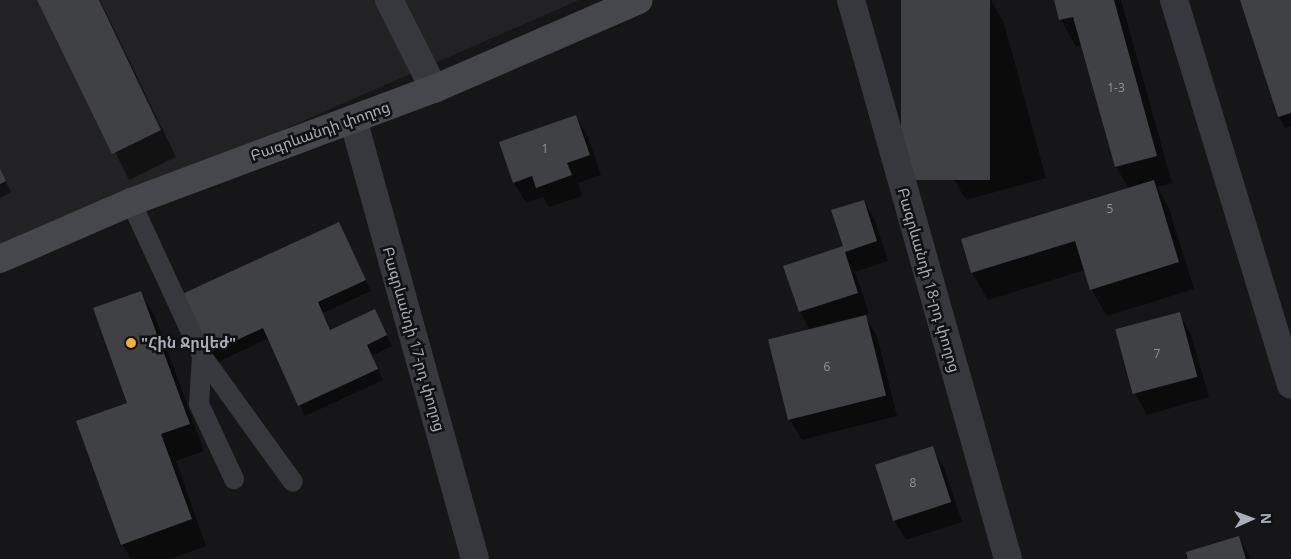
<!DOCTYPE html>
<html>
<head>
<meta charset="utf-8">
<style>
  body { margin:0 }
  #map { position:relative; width:1291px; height:559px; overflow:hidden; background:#161618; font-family:"Open Sans","Noto Sans Armenian",sans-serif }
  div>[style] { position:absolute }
  .built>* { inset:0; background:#222225 }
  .shadow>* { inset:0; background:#0007 }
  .building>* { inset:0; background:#404145; transform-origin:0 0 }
  .service>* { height:20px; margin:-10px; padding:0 10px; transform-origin:10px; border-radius:10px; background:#37383d }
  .minor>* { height:28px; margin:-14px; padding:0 14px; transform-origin:14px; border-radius:14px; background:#37383d }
  .tertiary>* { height:28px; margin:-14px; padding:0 14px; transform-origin:14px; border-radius:14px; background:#37383d }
  .secondary>* { height:28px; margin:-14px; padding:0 14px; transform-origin:14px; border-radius:14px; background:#45474d }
  .dots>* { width:14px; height:14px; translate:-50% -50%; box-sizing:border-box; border:2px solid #111113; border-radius:50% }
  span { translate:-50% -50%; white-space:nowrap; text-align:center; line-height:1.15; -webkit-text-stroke:5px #111113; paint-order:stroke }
  .number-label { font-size:12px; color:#8e929b }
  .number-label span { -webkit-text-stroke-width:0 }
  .street-label { font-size:15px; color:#a8adb8 }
  .poi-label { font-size:15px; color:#a8adb8; font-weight:700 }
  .left { translate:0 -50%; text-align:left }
  .north { position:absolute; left:1226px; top:494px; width:50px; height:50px; -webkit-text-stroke:4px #111113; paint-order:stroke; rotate:88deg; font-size:14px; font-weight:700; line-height:20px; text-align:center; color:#a8adb8 }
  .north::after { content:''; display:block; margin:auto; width:18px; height:22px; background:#a8adb8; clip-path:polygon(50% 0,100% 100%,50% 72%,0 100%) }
</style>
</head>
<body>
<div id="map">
  <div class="built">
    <div style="clip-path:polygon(0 0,579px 0,0 254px)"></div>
  </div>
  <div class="shadow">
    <div style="clip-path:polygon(39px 0,100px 0,176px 157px,129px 180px)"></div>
    <div style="clip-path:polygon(903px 0,991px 0,1004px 23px,1046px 178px,966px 200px,950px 173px)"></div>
    <div style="clip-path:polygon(1055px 0,1121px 0,1172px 183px,1157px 187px,1169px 208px,1194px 289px,1107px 316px,1091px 289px,1085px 270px,988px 300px,972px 273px,962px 240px,1129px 189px,1116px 167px,1082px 45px,1076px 47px,1061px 20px)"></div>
    <div style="clip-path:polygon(1242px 0,1291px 0,1291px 126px,1285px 128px,1279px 117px)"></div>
    <div style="clip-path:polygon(576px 117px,588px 137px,601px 175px,578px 183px,582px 196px,549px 207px,543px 197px,526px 203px,514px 183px)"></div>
    <div style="clip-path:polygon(0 170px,11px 192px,0 198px)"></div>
    <div style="clip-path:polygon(864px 201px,875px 221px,888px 261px,855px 272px,869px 313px,864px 315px,877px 336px,897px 416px,802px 440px,790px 420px,810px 330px,800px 312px,844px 247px)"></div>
    <div style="clip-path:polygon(339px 223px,371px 291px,323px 313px,331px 331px,380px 322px,392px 346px,372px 356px,383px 380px,305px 416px,269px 338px,216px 363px,210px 352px)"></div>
    <div style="clip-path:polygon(141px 292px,156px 319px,204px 451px,176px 461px,206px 546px,170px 559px,131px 559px,122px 544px,129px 404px)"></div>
    <div style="clip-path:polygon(1179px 314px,1191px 334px,1209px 397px,1147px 415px,1136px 395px,1117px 332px)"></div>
    <div style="clip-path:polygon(932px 448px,944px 468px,962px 522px,906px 540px,894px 520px)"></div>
    <div style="clip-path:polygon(1239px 538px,1251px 559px,1190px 559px)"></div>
  </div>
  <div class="building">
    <div style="clip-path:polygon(37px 0,99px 0,161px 130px,112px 154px)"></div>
    <div style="left:901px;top:0;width:89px;height:180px"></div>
    <div style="clip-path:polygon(1054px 0,1114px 0,1157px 156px,1115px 167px,1073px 17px,1059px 20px)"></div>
    <div style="clip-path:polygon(1240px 0,1291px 0,1291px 113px,1278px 117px)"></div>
    <div style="clip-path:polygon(576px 115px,590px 155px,567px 163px,572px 175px,536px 188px,532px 176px,513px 183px,499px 142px)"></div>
    <div style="clip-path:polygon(0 169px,6px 181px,0 184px)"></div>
    <div style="clip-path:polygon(1154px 180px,1179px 262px,1090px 290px,1075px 241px,971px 273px,961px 239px)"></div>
    <div style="clip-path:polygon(864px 200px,877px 241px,845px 252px,858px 293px,799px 312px,783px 266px,843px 246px,831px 210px)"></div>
    <div style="clip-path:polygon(339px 222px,366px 280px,318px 302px,330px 330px,375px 309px,387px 335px,367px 345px,378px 369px,298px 406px,263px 328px,209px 353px,182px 294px)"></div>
    <div style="clip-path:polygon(141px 291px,190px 424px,161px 434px,192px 519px,121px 545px,76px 421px,127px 403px,93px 308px)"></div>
    <div style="left:1180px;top:312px;width:67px;height:67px;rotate:75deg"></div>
    <div style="left:866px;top:315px;width:83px;height:101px;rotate:76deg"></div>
    <div style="left:933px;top:446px;width:59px;height:61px;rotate:72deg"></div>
    <div style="clip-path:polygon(1239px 536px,1246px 559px,1188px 559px,1186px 552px)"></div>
  </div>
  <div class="service">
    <div style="left:131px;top:202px;width:170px;rotate:65.2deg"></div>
    <div style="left:202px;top:356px;width:155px;rotate:54.2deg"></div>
    <div style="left:202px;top:356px;width:48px;rotate:93.6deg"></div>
    <div style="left:199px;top:404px;width:83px;rotate:65deg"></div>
  </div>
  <div class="minor">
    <div style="left:851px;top:0;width:581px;rotate:74.31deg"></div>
    <div style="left:353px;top:119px;width:457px;rotate:74.5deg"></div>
  </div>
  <div class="tertiary">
    <div style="left:389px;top:0;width:100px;rotate:63.2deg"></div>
    <div style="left:1174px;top:0;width:402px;rotate:73.1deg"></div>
  </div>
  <div class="secondary">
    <div style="left:0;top:259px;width:143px;rotate:-23.5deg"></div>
    <div style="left:131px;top:202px;width:323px;rotate:-20.5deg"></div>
    <div style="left:434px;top:89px;width:223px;rotate:-23.5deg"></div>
  </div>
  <div class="dots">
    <div style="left:131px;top:343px;background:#f2b134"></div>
  </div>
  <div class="number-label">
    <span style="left:1116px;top:88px">1-3</span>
    <span style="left:545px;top:149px">1</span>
    <span style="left:1110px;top:209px">5</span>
    <span style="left:1157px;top:354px">7</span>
    <span style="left:827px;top:367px">6</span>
    <span style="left:913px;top:483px">8</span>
  </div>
  <div class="street-label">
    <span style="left:320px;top:131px;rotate:-20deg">Բագրևանդի փողոց</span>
    <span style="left:929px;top:280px;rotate:74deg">Բագրևանդի 18-րդ փողոց</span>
    <span style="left:414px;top:339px;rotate:74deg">Բագրևանդի 17-րդ փողոց</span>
  </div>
  <div class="poi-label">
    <span class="left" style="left:141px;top:343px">"Հին Ջրվեժ"</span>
  </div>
  <div class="north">N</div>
</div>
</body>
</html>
